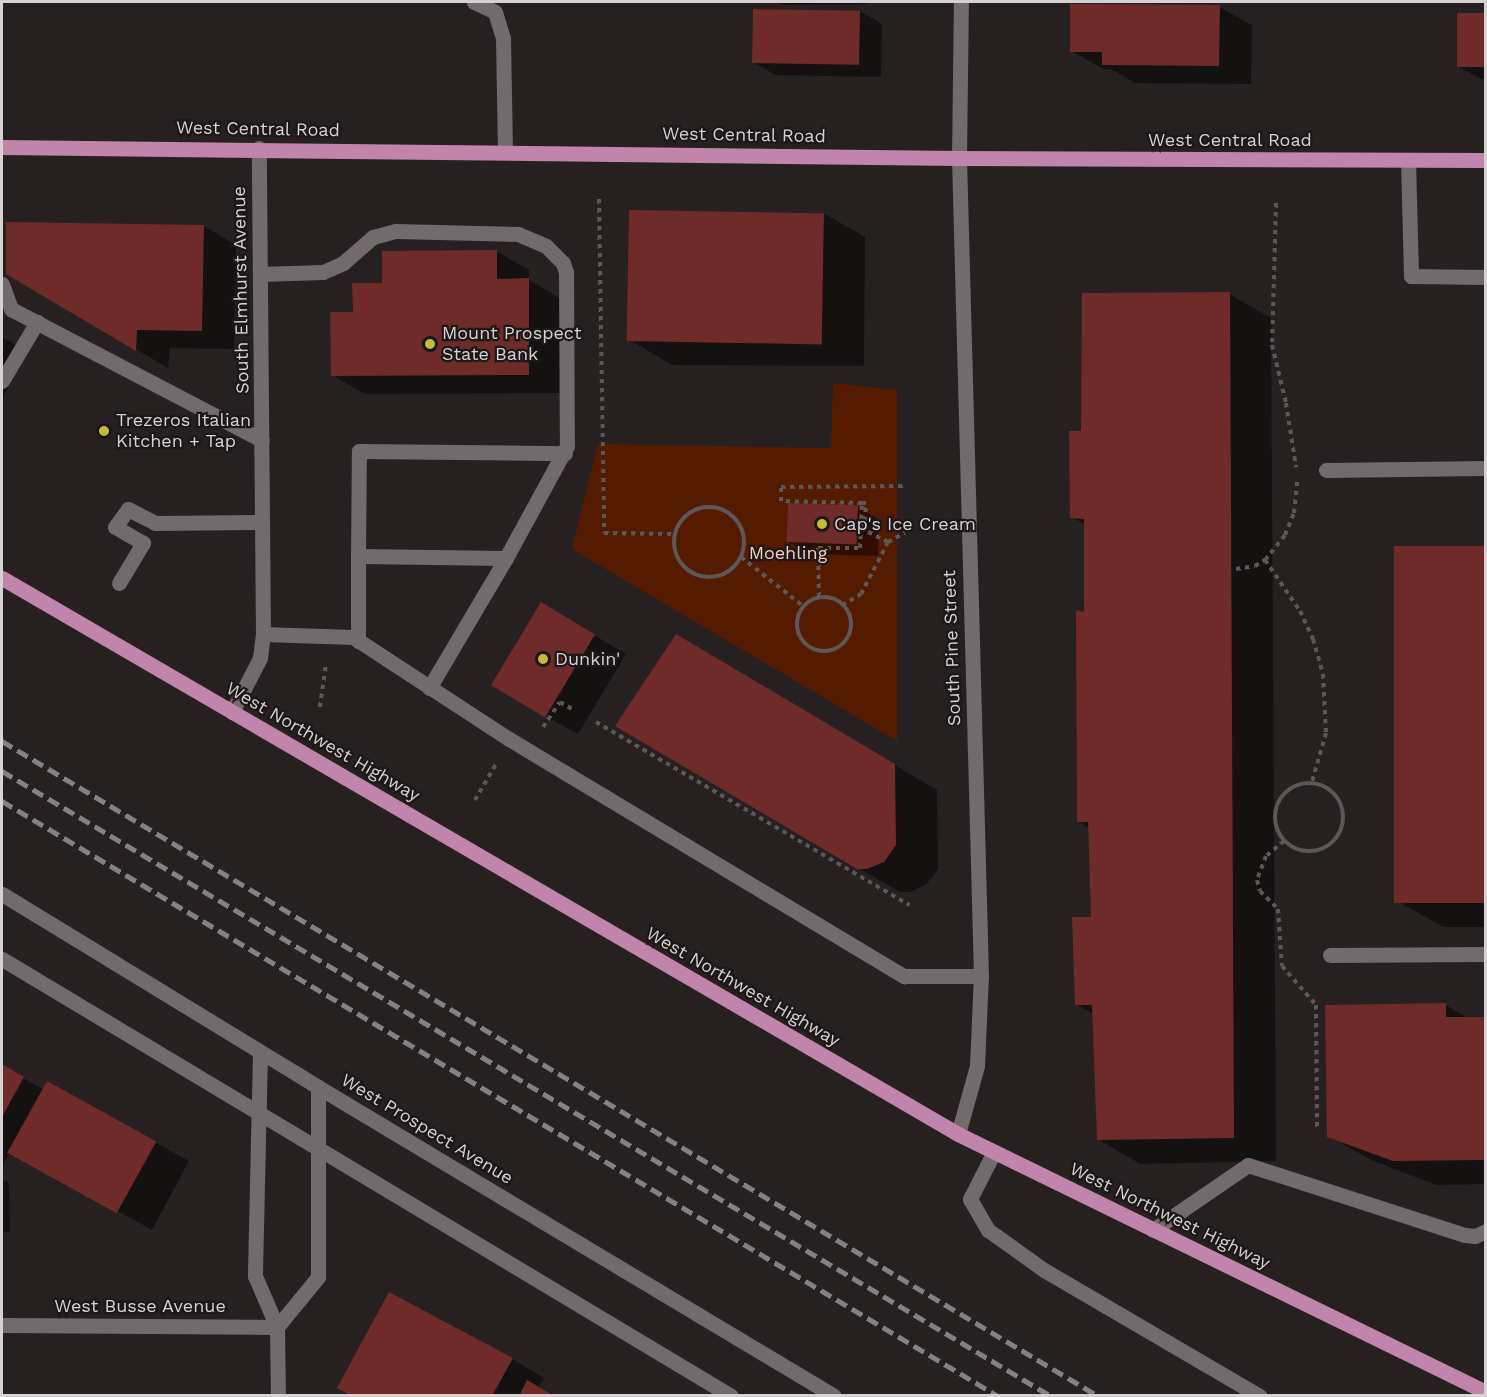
<!DOCTYPE html>
<html>
<head>
<meta charset="utf-8">
<style>
  body { margin:0 }
  #map { position:relative; width:1487px; height:1397px; overflow:hidden; background:#262021; font-family:"Work Sans",sans-serif }
  div>[style] { position:absolute }
  .green>* { inset:0; background:#551b00 }
  .shadow>* { inset:0; background:#0007 }
  .building>* { inset:0; background:#6f2a2a; transform-origin:0 0 }
  .path>* { height:4px; margin-top:-2px; transform-origin:0; background:repeating-linear-gradient(90deg,#5d5758 0 4.5px,transparent 0 9px) }
  .path>.ring { margin:-2px; padding:0; box-sizing:content-box; background:none; border:4px solid #5d5758; border-radius:50% }
  .minor>* { height:15px; margin:-7.5px; padding:0 7.5px; transform-origin:7.5px; border-radius:7.5px; background:#726a6c }
  .major>* { height:15px; margin:-7.5px; padding:0 7.5px; transform-origin:7.5px; border-radius:7.5px; background:#c184aa }
  .rail>* { height:4.5px; margin-top:-2.25px; transform-origin:0; background:repeating-linear-gradient(90deg,#858081 0 12px,transparent 0 18px) }
  .dots>* { width:16px; height:16px; translate:-50% -50%; box-sizing:border-box; border:3px solid #1d1718; border-radius:50% }
  span { translate:-50% -50%; white-space:nowrap; text-align:center; line-height:1.15; -webkit-text-stroke:4.5px #1d1718; paint-order:stroke }
  .street-label { font-size:18px; color:#d6d2d3 }
  .poi-label { font-size:18px; color:#d6d2d3 }
  .left { translate:0 -50%; text-align:left }
  .park-label { font-size:18px; color:#f8cfbf }
  .frame { position:absolute; inset:0; border:3px solid #d6d2d3; pointer-events:none }
</style>
</head>
<body>
<div id="map">
  <div class="green">
    <div style="clip-path:polygon(833px 383px,897px 390px,897px 741px,572px 549px,598px 444px,831px 448px)"></div>
  </div>
  <div class="shadow">
    <div style="clip-path:polygon(776px 2px,867px 2px,867px 4px,782px 5px)"></div>
    <div style="clip-path:polygon(1219px 7px,1252px 25px,1251px 84px,1135px 83px,1113px 70px,1104px 69px,1071px 51px)"></div>
    <div style="clip-path:polygon(860px 11px,882px 24px,881px 77px,776px 75px,754px 63px)"></div>
    <div style="clip-path:polygon(1486px 14px,1486px 79px,1481px 79px,1459px 67px)"></div>
    <div style="clip-path:polygon(823px 213px,865px 237px,864px 366px,672px 365px,630px 340px)"></div>
    <div style="clip-path:polygon(204px 226px,236px 245px,234px 349px,170px 348px,168px 368px,7px 273px)"></div>
    <div style="clip-path:polygon(496px 251px,529px 270px,529px 280px,561px 299px,561px 393px,365px 394px,332px 375px,354px 314px,384px 285px)"></div>
    <div style="clip-path:polygon(1229px 294px,1271px 318px,1276px 1161px,1140px 1164px,1098px 1139px,1094px 1014px,1076px 1004px,1093px 919px,1089px 828px,1078px 821px,1086px 525px,1072px 517px,1083px 433px)"></div>
    <div style="clip-path:polygon(2px 337px,27px 351px,2px 400px)"></div>
    <div style="clip-path:polygon(857px 507px,879px 519px,878px 556px,810px 554px,788px 542px)"></div>
    <div style="clip-path:polygon(1486px 547px,1486px 927px,1443px 927px,1401px 903px)"></div>
    <div style="clip-path:polygon(541px 604px,626px 654px,578px 734px,545px 716px)"></div>
    <div style="clip-path:polygon(718px 660px,937px 790px,938px 869px,926px 885px,910px 892px,900px 892px,858px 868px)"></div>
    <div style="clip-path:polygon(1446px 1005px,1469px 1019px,1486px 1018px,1486px 1184px,1436px 1185px,1371px 1160px,1329px 1136px)"></div>
    <div style="clip-path:polygon(2px 1066px,44px 1090px,47px 1083px,189px 1161px,152px 1230px,10px 1152px,2px 1168px)"></div>
    <div style="clip-path:polygon(2px 1179px,9px 1183px,10px 1232px,2px 1232px)"></div>
    <div style="clip-path:polygon(512px 1359px,544px 1378px,538px 1388px,551px 1396px,353px 1396px)"></div>
  </div>
  <div class="building">
    <div style="clip-path:polygon(1070px 4px,1220px 5px,1219px 66px,1102px 65px,1102px 52px,1070px 52px)"></div>
    <div style="left:753px;top:9px;width:107px;height:54px;rotate:1deg"></div>
    <div style="left:1457px;top:13px;width:29px;height:54px"></div>
    <div style="left:629px;top:210px;width:195px;height:131px;rotate:1deg"></div>
    <div style="clip-path:polygon(6px 222px,204px 225px,202px 331px,137px 330px,136px 351px,6px 274px)"></div>
    <div style="clip-path:polygon(497px 250px,497px 279px,529px 278px,529px 375px,331px 376px,330px 312px,353px 312px,352px 283px,382px 283px,382px 251px)"></div>
    <div style="clip-path:polygon(1230px 292px,1234px 1138px,1097px 1140px,1092px 1005px,1075px 1005px,1072px 917px,1091px 917px,1088px 822px,1077px 822px,1076px 610px,1084px 612px,1084px 519px,1070px 518px,1069px 431px,1081px 431px,1082px 293px)"></div>
    <div style="left:788px;top:503px;width:70px;height:39px;rotate:2deg"></div>
    <div style="left:1486px;top:546px;width:357px;height:92px;rotate:90deg"></div>
    <div style="left:541px;top:602px;width:63px;height:97px;rotate:31deg"></div>
    <div style="clip-path:polygon(676px 634px,895px 764px,896px 845px,884px 862px,867px 869px,857px 869px,615px 726px)"></div>
    <div style="clip-path:polygon(1446px 1003px,1446px 1017px,1486px 1017px,1486px 1160px,1393px 1161px,1327px 1137px,1325px 1005px)"></div>
    <div style="clip-path:polygon(2px 1064px,24px 1077px,2px 1117px)"></div>
    <div style="left:47px;top:1081px;width:125px;height:82px;rotate:29deg"></div>
    <div style="clip-path:polygon(389px 1292px,513px 1358px,492px 1396px,351px 1396px,337px 1388px)"></div>
    <div style="clip-path:polygon(527px 1380px,554px 1396px,519px 1396px)"></div>
  </div>
  <div class="path">
    <div style="left:599px;top:199px;width:334px;rotate:89.1deg"></div>
    <div style="left:604px;top:533px;width:71px;rotate:0.8deg"></div>
    <div style="left:1276px;top:203px;width:142px;rotate:91.6deg"></div>
    <div style="left:1272px;top:345px;width:60px;rotate:76.4deg"></div>
    <div style="left:1286px;top:403px;width:65px;rotate:81.1deg"></div>
    <div class="ring" style="left:674px;top:507px;width:66px;height:66px"></div>
    <div style="left:861px;top:521px;width:4px"></div>
    <div style="left:865px;top:521px;width:18px;rotate:-87deg"></div>
    <div style="left:866px;top:503px;width:4px;rotate:180deg"></div>
    <div style="left:888px;top:542px;width:30px;rotate:-153deg"></div>
    <div style="left:861px;top:528px;width:25px;rotate:-88deg"></div>
    <div style="left:862px;top:503px;width:81px;rotate:-178.6deg"></div>
    <div style="left:781px;top:501px;width:14px;rotate:-90deg"></div>
    <div style="left:781px;top:487px;width:124px;rotate:-0.5deg"></div>
    <div style="left:741px;top:557px;width:79px;rotate:38.3deg"></div>
    <div style="left:1265px;top:560px;width:32px;rotate:-51deg"></div>
    <div style="left:1285px;top:535px;width:24px;rotate:-68deg"></div>
    <div style="left:1294px;top:513px;width:36px;rotate:-84deg"></div>
    <div style="left:1236px;top:569px;width:19px;rotate:-9deg"></div>
    <div style="left:1255px;top:566px;width:12px;rotate:-31deg"></div>
    <div style="left:1265px;top:560px;width:62px;rotate:55.5deg"></div>
    <div style="left:1300px;top:611px;width:31px;rotate:65deg"></div>
    <div style="left:1313px;top:639px;width:36px;rotate:74deg"></div>
    <div style="left:1323px;top:674px;width:59px;rotate:87.1deg"></div>
    <div style="left:1326px;top:733px;width:51px;rotate:105.9deg"></div>
    <div style="left:819px;top:597px;width:49px;rotate:-91.2deg"></div>
    <div style="left:818px;top:548px;width:42px"></div>
    <div style="left:860px;top:548px;width:20px;rotate:-87deg"></div>
    <div class="ring" style="left:797px;top:597px;width:50px;height:50px"></div>
    <div style="left:842px;top:605px;width:22px;rotate:-30deg"></div>
    <div style="left:861px;top:594px;width:59px;rotate:-62.6deg"></div>
    <div style="left:888px;top:542px;width:19px;rotate:-28deg"></div>
    <div style="left:320px;top:707px;width:44px;rotate:-82.2deg"></div>
    <div style="left:596px;top:722px;width:363px;rotate:30.3deg"></div>
    <div style="left:543px;top:727px;width:30px;rotate:-56deg"></div>
    <div style="left:560px;top:702px;width:14px;rotate:30deg"></div>
    <div class="ring" style="left:1275px;top:783px;width:64px;height:64px"></div>
    <div style="left:475px;top:800px;width:42px;rotate:-59.7deg"></div>
    <div style="left:1284px;top:841px;width:23px;rotate:140deg"></div>
    <div style="left:1266px;top:856px;width:26px;rotate:111deg"></div>
    <div style="left:1257px;top:880px;width:11px;rotate:75deg"></div>
    <div style="left:1260px;top:891px;width:25px;rotate:45deg"></div>
    <div style="left:1278px;top:909px;width:57px;rotate:86deg"></div>
    <div style="left:1282px;top:966px;width:52px;rotate:48.9deg"></div>
    <div style="left:1316px;top:1005px;width:122px;rotate:89.5deg"></div>
  </div>
  <div class="minor">
    <div style="left:474px;top:2px;width:23px;rotate:25deg"></div>
    <div style="left:495px;top:12px;width:27px;rotate:73deg"></div>
    <div style="left:503px;top:38px;width:113px;rotate:89deg"></div>
    <div style="left:1408px;top:160px;width:116px;rotate:88.5deg"></div>
    <div style="left:1411px;top:276px;width:75px;rotate:0.8deg"></div>
    <div style="left:260px;top:274px;width:63px;rotate:-1.8deg"></div>
    <div style="left:323px;top:272px;width:22px;rotate:-24deg"></div>
    <div style="left:343px;top:263px;width:40px;rotate:-41deg"></div>
    <div style="left:373px;top:237px;width:24px;rotate:-15deg"></div>
    <div style="left:396px;top:231px;width:122px;rotate:1.4deg"></div>
    <div style="left:518px;top:234px;width:30px;rotate:23deg"></div>
    <div style="left:546px;top:246px;width:24px;rotate:45deg"></div>
    <div style="left:563px;top:263px;width:9px;rotate:72deg"></div>
    <div style="left:566px;top:272px;width:174px;rotate:89.7deg"></div>
    <div style="left:567px;top:446px;width:128px;rotate:118.6deg"></div>
    <div style="left:506px;top:558px;width:151px;rotate:120.6deg"></div>
    <div style="left:2px;top:284px;width:27px;rotate:70deg"></div>
    <div style="left:11px;top:309px;width:283px;rotate:27.6deg"></div>
    <div style="left:2px;top:381px;width:69px;rotate:-59.3deg"></div>
    <div style="left:1326px;top:470px;width:160px;rotate:-0.7deg"></div>
    <div style="left:506px;top:558px;width:148px;rotate:-179.2deg"></div>
    <div style="left:358px;top:556px;width:105px;rotate:-89.5deg"></div>
    <div style="left:359px;top:451px;width:206px;rotate:0.6deg"></div>
    <div style="left:119px;top:583px;width:47px;rotate:-59deg"></div>
    <div style="left:143px;top:543px;width:32px;rotate:-150deg"></div>
    <div style="left:115px;top:527px;width:22px;rotate:-54deg"></div>
    <div style="left:128px;top:509px;width:30px;rotate:27deg"></div>
    <div style="left:155px;top:523px;width:107px;rotate:-0.5deg"></div>
    <div style="left:263px;top:634px;width:90px;rotate:1.9deg"></div>
    <div style="left:353px;top:637px;width:186px;rotate:33.2deg"></div>
    <div style="left:509px;top:739px;width:461px;rotate:31deg"></div>
    <div style="left:904px;top:976px;width:77px"></div>
    <div style="left:358px;top:641px;width:85px;rotate:-90deg"></div>
    <div style="left:232px;top:712px;width:61px;rotate:-62.6deg"></div>
    <div style="left:260px;top:658px;width:24px;rotate:-83deg"></div>
    <div style="left:263px;top:634px;width:486px;rotate:-90.5deg"></div>
    <div style="left:2px;top:894px;width:370px;rotate:31.4deg"></div>
    <div style="left:318px;top:1087px;width:601px;rotate:30.91deg"></div>
    <div style="left:1330px;top:955px;width:156px;rotate:-0.4deg"></div>
    <div style="left:2px;top:959px;width:850px;rotate:30.94deg"></div>
    <div style="left:260px;top:1052px;width:224px;rotate:91.3deg"></div>
    <div style="left:255px;top:1276px;width:56px;rotate:66.7deg"></div>
    <div style="left:277px;top:1327px;width:69px;rotate:89.2deg"></div>
    <div style="left:958px;top:1134px;width:71px;rotate:-74.4deg"></div>
    <div style="left:977px;top:1066px;width:90px;rotate:-87.5deg"></div>
    <div style="left:981px;top:976px;width:818px;rotate:-91.54deg"></div>
    <div style="left:959px;top:158px;width:156px;rotate:-89.3deg"></div>
    <div style="left:994px;top:1152px;width:53px;rotate:117.1deg"></div>
    <div style="left:970px;top:1199px;width:36px;rotate:60deg"></div>
    <div style="left:988px;top:1230px;width:69px;rotate:35.5deg"></div>
    <div style="left:1044px;top:1270px;width:250px;rotate:30.3deg"></div>
    <div style="left:1153px;top:1230px;width:115px;rotate:-34.4deg"></div>
    <div style="left:1248px;top:1165px;width:228px;rotate:17.9deg"></div>
    <div style="left:1465px;top:1235px;width:10px;rotate:6deg"></div>
    <div style="left:1475px;top:1236px;width:12px;rotate:-24deg"></div>
    <div style="left:2px;top:1325px;width:275px;rotate:0.4deg"></div>
    <div style="left:277px;top:1327px;width:65px;rotate:-50.6deg"></div>
    <div style="left:318px;top:1277px;width:190px;rotate:-90deg"></div>
  </div>
  <div class="major">
    <div style="left:2px;top:147px;width:957px;rotate:0.66deg"></div>
    <div style="left:959px;top:158px;width:527px;rotate:0.22deg"></div>
    <div style="left:2px;top:578px;width:1106px;rotate:30.18deg"></div>
    <div style="left:958px;top:1134px;width:588px;rotate:26.04deg"></div>
  </div>
  <div class="rail">
    <div style="left:2px;top:741px;width:1277px;rotate:30.86deg"></div>
    <div style="left:2px;top:771px;width:1221px;rotate:30.79deg"></div>
    <div style="left:2px;top:801px;width:1160px;rotate:30.85deg"></div>
  </div>
  <div class="dots">
    <div style="left:430px;top:344px;background:#c4bc3e"></div>
    <div style="left:104px;top:431px;background:#c4bc3e"></div>
    <div style="left:822px;top:524px;background:#c4bc3e"></div>
    <div style="left:543px;top:659px;background:#c4bc3e"></div>
  </div>
  <div class="street-label">
    <span style="left:258px;top:129px;rotate:1deg">West Central Road</span>
    <span style="left:744px;top:135px;rotate:1deg">West Central Road</span>
    <span style="left:1230px;top:140px">West Central Road</span>
    <span style="left:241px;top:290px;rotate:-91deg">South Elmhurst Avenue</span>
    <span style="left:952px;top:648px;rotate:-92deg">South Pine Street</span>
    <span style="left:323px;top:742px;rotate:30deg">West Northwest Highway</span>
    <span style="left:743px;top:987px;rotate:30deg">West Northwest Highway</span>
    <span style="left:427px;top:1129px;rotate:31deg">West Prospect Avenue</span>
    <span style="left:1170px;top:1216px;rotate:26deg">West Northwest Highway</span>
    <span style="left:140px;top:1306px">West Busse Avenue</span>
  </div>
  <div class="poi-label">
    <span class="left" style="left:442px;top:344px">Mount Prospect<br>State Bank</span>
    <span class="left" style="left:116px;top:431px">Trezeros Italian<br>Kitchen + Tap</span>
    <span class="left" style="left:834px;top:524px">Cap's Ice Cream</span>
    <span class="left" style="left:555px;top:659px">Dunkin'</span>
  </div>
  <div class="park-label">
    <span style="left:788px;top:553px">Moehling</span>
  </div>
  <div class="frame"></div>
</div>
</body>
</html>
